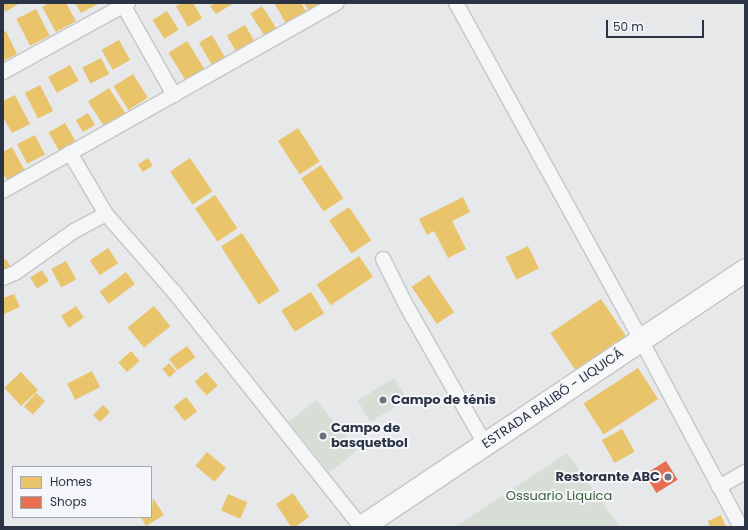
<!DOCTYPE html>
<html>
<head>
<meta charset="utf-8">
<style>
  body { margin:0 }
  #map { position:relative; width:748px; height:530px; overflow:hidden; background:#e6e8ea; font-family:Poppins,sans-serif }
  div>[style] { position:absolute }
  .green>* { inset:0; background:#d6ded6; transform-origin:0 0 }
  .homes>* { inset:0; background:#e9c46a; transform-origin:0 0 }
  .shops>* { inset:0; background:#e76f51; transform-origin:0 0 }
  .roads { filter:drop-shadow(1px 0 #c4c6c8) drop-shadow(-1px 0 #c4c6c8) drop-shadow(0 1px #c4c6c8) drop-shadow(0 -1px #c4c6c8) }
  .minor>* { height:14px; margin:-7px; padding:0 7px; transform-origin:7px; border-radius:7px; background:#f5f6f7 }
  .primary>* { height:22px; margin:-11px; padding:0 11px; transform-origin:11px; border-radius:11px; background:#f8f8f8 }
  .dots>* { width:11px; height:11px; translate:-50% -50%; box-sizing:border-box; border:2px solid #f4f6f9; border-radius:50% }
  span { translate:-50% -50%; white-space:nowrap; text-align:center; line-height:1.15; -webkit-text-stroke:4px #f4f6f9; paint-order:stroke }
  .street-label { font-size:13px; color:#2b3445 }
  .poi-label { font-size:13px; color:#2b3445; font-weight:700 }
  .left { translate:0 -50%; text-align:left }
  .right { translate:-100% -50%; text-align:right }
  .park-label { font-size:13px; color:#3f6138 }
  .frame { position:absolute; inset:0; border:4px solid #2b3445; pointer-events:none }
  .legend { position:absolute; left:12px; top:466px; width:140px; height:52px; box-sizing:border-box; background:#f4f6f9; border:1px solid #a4a8b1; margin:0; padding:5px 7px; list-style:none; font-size:12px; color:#2b3445 }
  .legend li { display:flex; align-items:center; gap:8px; height:20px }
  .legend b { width:20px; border:1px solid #a4a8b1 }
  .scale { position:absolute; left:606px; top:20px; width:98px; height:18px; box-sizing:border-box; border:2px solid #2b3445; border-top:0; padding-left:5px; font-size:12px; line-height:14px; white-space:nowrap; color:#2b3445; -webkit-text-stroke:3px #f4f6f9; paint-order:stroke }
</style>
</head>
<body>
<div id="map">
  <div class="green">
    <div style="left:394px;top:378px;width:25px;height:43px;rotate:58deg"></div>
    <div style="left:316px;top:400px;width:65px;height:35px;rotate:51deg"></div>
    <div style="clip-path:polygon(567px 453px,620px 527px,455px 527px)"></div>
  </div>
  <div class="homes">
    <div style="clip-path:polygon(3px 3px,20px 3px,5px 12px)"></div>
    <div style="clip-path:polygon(49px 3px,66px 3px,76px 21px,56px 32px,42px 7px)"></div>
    <div style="clip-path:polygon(75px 3px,100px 3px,81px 13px)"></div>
    <div style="clip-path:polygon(182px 3px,193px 3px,202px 18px,188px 27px,176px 6px)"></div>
    <div style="clip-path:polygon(215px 3px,234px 3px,216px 14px,210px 6px)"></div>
    <div style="clip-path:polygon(274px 3px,301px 3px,307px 13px,287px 25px)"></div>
    <div style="clip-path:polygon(304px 3px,324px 3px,309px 11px)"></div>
    <div style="left:262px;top:6px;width:27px;height:14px;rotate:57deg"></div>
    <div style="left:36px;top:9px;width:30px;height:22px;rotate:63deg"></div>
    <div style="left:167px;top:11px;width:22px;height:17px;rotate:58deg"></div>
    <div style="left:245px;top:25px;width:20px;height:21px;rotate:60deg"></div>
    <div style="clip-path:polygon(6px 31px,17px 54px,3px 61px,3px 32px)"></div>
    <div style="left:212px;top:35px;width:28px;height:15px;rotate:60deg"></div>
    <div style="left:119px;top:40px;width:23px;height:20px;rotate:61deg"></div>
    <div style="left:187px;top:41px;width:34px;height:22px;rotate:58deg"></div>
    <div style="left:101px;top:58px;width:18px;height:21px;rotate:63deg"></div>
    <div style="left:70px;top:65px;width:18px;height:25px;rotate:61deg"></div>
    <div style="left:133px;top:74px;width:28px;height:23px;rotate:58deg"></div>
    <div style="left:40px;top:85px;width:29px;height:17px;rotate:63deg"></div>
    <div style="left:109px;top:88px;width:31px;height:25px;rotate:57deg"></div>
    <div style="clip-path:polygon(15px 95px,30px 124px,12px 133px,3px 117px,3px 101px)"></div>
    <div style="left:88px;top:113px;width:14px;height:14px;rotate:60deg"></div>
    <div style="left:65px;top:123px;width:22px;height:19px;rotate:60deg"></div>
    <div style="left:298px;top:128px;width:40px;height:24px;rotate:57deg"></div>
    <div style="left:35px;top:135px;width:22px;height:20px;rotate:63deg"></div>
    <div style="clip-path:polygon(12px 147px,25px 171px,7px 180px,3px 173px,3px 152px)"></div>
    <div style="left:148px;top:158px;width:9px;height:12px;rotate:58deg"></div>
    <div style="left:190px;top:158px;width:40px;height:24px;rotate:56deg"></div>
    <div style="left:321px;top:165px;width:40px;height:24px;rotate:56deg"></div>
    <div style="left:215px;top:195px;width:40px;height:24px;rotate:56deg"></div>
    <div style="clip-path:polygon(463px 197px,470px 212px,452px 221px,466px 249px,448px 258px,434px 231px,427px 235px,419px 219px)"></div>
    <div style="left:349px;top:207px;width:40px;height:24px;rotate:56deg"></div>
    <div style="left:242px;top:233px;width:69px;height:25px;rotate:57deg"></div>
    <div style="left:528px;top:246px;width:25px;height:25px;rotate:64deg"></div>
    <div style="left:108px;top:248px;width:18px;height:22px;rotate:56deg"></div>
    <div style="left:359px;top:256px;width:25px;height:51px;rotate:56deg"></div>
    <div style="clip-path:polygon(6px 259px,10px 266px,3px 271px,3px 261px)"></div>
    <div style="left:66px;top:261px;width:21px;height:17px;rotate:61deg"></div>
    <div style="left:42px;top:270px;width:13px;height:14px;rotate:58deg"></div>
    <div style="left:126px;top:272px;width:15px;height:33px;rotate:53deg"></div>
    <div style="left:429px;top:275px;width:45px;height:21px;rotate:56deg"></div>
    <div style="left:311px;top:292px;width:25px;height:35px;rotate:58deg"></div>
    <div style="clip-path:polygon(14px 294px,20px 307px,4px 314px,3px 298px)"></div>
    <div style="left:601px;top:299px;width:46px;height:61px;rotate:56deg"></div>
    <div style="left:76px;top:306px;width:14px;height:18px;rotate:56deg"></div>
    <div style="left:154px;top:306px;width:26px;height:34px;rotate:51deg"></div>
    <div style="left:187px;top:346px;width:14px;height:22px;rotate:54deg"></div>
    <div style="left:131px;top:351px;width:13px;height:17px;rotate:48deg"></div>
    <div style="left:169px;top:363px;width:11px;height:9px;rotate:49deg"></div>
    <div style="left:638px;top:368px;width:37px;height:65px;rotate:57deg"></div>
    <div style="left:92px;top:371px;width:18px;height:28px;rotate:63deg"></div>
    <div style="left:21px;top:372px;width:25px;height:23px;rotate:47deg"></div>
    <div style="left:206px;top:372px;width:18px;height:15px;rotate:49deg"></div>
    <div style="left:36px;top:393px;width:12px;height:18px;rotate:42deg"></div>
    <div style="left:186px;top:397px;width:18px;height:16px;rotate:52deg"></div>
    <div style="left:103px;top:405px;width:10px;height:14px;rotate:45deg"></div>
    <div style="left:622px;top:429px;width:26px;height:23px;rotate:61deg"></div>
    <div style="left:207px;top:452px;width:25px;height:18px;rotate:40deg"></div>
    <div style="clip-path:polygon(293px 493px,309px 517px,295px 527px,291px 527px,276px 504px)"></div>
    <div style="left:228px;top:494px;width:21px;height:18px;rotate:23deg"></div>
    <div style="clip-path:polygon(153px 498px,164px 515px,146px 526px,141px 517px,151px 517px)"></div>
    <div style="clip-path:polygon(721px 515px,726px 527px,710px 527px,708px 521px)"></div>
  </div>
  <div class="shops">
    <div style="left:666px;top:461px;width:22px;height:25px;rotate:58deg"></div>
  </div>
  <div class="roads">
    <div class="minor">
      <div style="left:122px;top:3px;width:106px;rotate:60.5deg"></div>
      <div style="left:456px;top:3px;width:384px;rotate:61.2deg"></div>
      <div style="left:641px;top:340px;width:212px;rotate:61.9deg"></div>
      <div style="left:3px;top:72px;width:143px;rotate:-28.9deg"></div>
      <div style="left:3px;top:191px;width:383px;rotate:-29.4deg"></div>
      <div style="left:106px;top:214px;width:105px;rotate:48.9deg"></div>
      <div style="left:175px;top:293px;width:299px;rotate:51.5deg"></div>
      <div style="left:383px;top:259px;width:51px;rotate:63.4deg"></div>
      <div style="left:406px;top:305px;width:160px;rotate:60.4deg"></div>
      <div style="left:3px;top:278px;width:13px;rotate:-23deg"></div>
      <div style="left:15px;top:273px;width:72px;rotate:-35.4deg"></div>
      <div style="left:74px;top:231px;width:36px;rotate:-28deg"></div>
      <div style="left:106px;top:214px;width:71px;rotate:-120.5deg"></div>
      <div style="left:719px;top:487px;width:30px;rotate:-30deg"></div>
    </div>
    <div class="primary">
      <div style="left:362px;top:527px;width:461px;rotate:-33.8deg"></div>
    </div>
  </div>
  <div class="dots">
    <div style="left:383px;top:400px;background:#6c737f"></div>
    <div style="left:323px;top:436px;background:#6c737f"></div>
    <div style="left:668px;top:477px;background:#6c737f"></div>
  </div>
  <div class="street-label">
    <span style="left:553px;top:399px;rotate:-34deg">ESTRADA BALIBÓ - LIQUICÁ</span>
  </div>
  <div class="poi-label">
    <span class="left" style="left:391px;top:400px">Campo de ténis</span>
    <span class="left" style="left:331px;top:436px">Campo de<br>basquetbol</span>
    <span class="right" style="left:660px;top:477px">Restorante ABC</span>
  </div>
  <div class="park-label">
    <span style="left:559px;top:496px">Ossuario Liquica</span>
  </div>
  <div class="frame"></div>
  <ul class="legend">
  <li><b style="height:11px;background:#e9c46a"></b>Homes</li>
  <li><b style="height:11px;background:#e76f51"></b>Shops</li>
  </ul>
  <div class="scale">50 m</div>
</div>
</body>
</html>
